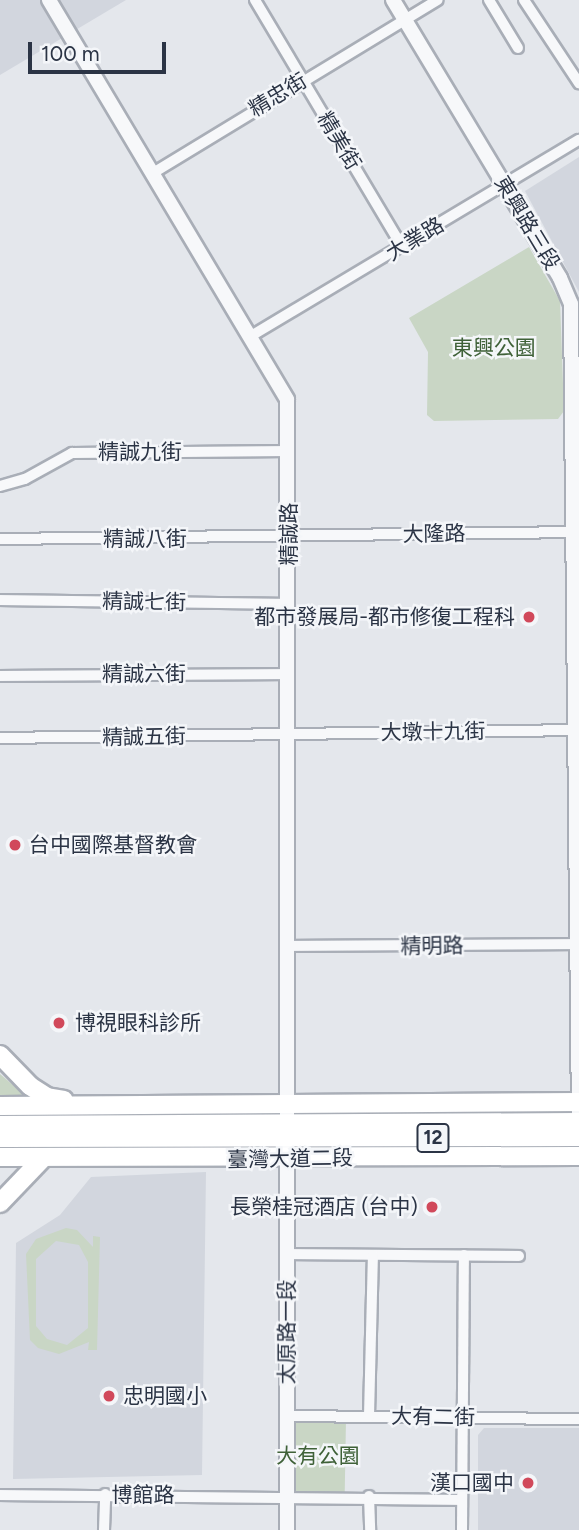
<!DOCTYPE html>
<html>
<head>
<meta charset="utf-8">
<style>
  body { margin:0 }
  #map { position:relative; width:579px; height:1530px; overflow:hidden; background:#e4e7ec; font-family:Figtree,"Noto Sans TC",sans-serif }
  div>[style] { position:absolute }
  .built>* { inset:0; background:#d2d6de }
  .green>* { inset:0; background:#c9d6c5; transform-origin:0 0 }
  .roads { filter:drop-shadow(2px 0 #a9aeb7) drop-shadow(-2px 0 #a9aeb7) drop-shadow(0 2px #a9aeb7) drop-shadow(0 -2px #a9aeb7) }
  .minor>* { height:10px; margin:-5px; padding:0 5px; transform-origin:5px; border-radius:5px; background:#f7f8fa }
  .tertiary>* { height:14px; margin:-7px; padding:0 7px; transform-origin:7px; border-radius:7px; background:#f7f8fa }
  .primary>* { height:18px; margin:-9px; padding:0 9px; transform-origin:9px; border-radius:9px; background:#fff }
  .dots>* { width:19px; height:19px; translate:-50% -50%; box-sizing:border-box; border:4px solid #f4f6f9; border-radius:50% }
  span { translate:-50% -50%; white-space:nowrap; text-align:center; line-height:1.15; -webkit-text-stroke:5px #f4f6f9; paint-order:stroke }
  .shield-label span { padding:2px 5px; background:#f4f6f9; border:2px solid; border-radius:5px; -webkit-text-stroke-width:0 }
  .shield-label { font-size:19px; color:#2b3445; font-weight:700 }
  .street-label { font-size:21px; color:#2b3445 }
  .park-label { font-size:21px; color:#3f6138 }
  .poi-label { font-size:21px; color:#2b3445 }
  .right { translate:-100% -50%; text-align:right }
  .left { translate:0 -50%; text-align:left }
  .scale { position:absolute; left:28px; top:42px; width:138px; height:32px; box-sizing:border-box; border:4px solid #2b3445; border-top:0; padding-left:9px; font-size:21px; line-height:24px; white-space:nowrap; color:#2b3445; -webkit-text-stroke:5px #f4f6f9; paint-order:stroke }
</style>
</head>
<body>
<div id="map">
  <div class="built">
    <div style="clip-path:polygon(0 0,126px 0,0 75px)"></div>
    <div style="clip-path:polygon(579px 157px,579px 292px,525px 191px)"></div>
    <div style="clip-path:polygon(206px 1172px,202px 1475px,13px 1479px,16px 1243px,60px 1215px,91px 1177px)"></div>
    <div style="clip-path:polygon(484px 1428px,579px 1428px,579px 1530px,478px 1530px,478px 1435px)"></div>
  </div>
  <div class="green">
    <div style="clip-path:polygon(529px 247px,560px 301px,564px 411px,558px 419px,434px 421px,427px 415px,428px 352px,409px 318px)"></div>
    <div style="clip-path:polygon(0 1074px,34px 1103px,0 1103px)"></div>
    <div style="clip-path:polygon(evenodd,66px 1228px,77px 1230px,93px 1247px,93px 1236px,100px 1237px,97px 1350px,88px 1350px,89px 1342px,59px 1354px,38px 1348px,30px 1340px,26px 1254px,36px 1239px,66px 1228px,56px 1241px,79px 1245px,88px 1262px,88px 1328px,67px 1345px,47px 1339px,36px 1326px,36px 1259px,56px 1241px)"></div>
    <div style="left:291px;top:1419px;width:55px;height:74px;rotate:1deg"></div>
  </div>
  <div class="roads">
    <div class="minor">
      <div style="left:255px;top:0;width:287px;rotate:59.2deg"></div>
      <div style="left:489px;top:0;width:56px;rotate:58.9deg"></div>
      <div style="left:524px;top:0;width:100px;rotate:56.5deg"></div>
      <div style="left:153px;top:173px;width:333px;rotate:-31.3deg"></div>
      <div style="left:251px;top:336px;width:382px;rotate:-30.9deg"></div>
      <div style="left:0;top:486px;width:26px;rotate:-16deg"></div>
      <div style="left:25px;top:479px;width:54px;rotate:-29deg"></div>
      <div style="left:72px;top:453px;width:217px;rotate:-0.5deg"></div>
      <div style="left:0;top:539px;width:578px;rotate:-0.69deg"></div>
      <div style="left:0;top:600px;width:288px;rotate:0.8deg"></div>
      <div style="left:0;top:676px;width:288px;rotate:-0.4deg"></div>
      <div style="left:0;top:738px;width:579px;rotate:-0.79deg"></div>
      <div style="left:286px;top:946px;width:293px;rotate:-0.4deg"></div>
      <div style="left:287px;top:1254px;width:232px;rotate:0.5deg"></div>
      <div style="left:287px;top:1416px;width:292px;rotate:0.6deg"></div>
      <div style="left:369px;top:1416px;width:161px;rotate:-88.6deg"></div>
      <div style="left:0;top:1495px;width:462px;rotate:0.6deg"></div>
      <div style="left:369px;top:1496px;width:34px;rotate:88deg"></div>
      <div style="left:104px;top:1530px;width:36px;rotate:-88deg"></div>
      <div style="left:462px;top:1530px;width:275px;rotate:-89.6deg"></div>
    </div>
    <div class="tertiary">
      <div style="left:49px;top:0;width:465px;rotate:59.2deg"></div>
      <div style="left:287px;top:400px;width:1130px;rotate:90deg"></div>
      <div style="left:393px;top:0;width:324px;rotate:59deg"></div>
      <div style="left:560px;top:278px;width:28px;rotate:67deg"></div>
      <div style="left:571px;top:304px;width:812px;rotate:89.44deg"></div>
    </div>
    <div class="primary">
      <div style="left:0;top:1055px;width:43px;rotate:45.9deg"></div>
      <div style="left:30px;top:1086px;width:20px;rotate:33deg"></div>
      <div style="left:47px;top:1097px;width:17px;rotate:10deg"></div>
      <div style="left:0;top:1106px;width:579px;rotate:-0.4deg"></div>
      <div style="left:0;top:1125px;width:579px;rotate:-0.3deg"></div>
      <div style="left:0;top:1138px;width:579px;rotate:-0.1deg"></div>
      <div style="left:0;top:1157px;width:579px;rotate:-0.1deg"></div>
      <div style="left:0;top:1203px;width:62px;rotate:-46.3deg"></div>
    </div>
  </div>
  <div class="dots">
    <div style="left:529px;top:617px;background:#d1495b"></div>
    <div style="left:15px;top:845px;background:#d1495b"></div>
    <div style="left:59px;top:1023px;background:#d1495b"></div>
    <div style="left:432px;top:1207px;background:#d1495b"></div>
    <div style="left:109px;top:1396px;background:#d1495b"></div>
    <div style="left:528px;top:1483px;background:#d1495b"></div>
  </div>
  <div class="shield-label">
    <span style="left:433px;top:1138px">12</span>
  </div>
  <div class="street-label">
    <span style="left:278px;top:95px;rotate:-31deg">精忠街</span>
    <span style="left:339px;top:141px;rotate:59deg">精美街</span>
    <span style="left:527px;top:223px;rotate:59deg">東興路三段</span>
    <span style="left:415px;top:239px;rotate:-31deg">大業路</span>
    <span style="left:140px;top:452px">精誠九街</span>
    <span style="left:289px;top:534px;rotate:-90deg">精誠路</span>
    <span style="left:434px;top:534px;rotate:-1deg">大隆路</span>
    <span style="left:145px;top:539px">精誠八街</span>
    <span style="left:144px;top:602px;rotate:1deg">精誠七街</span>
    <span style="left:144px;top:674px">精誠六街</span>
    <span style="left:433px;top:732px;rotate:-1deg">大墩十九街</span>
    <span style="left:144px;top:737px;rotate:-1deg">精誠五街</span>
    <span style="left:432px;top:946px;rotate:-1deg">精明路</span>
    <span style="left:290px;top:1159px;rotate:-1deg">臺灣大道二段</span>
    <span style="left:287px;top:1332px;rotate:-90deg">太原路一段</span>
    <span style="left:433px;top:1417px;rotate:1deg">大有二街</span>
    <span style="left:143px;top:1495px">博館路</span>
  </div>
  <div class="park-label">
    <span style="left:494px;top:348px">東興公園</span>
    <span style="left:318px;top:1456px">大有公園</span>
  </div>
  <div class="poi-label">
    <span class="right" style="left:515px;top:617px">都市發展局-都市修復工程科</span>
    <span class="left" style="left:29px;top:845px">台中國際基督教會</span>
    <span class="left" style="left:75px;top:1023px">博視眼科診所</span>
    <span class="right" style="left:418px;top:1207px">長榮桂冠酒店 (台中)</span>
    <span class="left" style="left:123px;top:1396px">忠明國小</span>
    <span class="right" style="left:514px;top:1483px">漢口國中</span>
  </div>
  <div class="scale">100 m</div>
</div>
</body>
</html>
